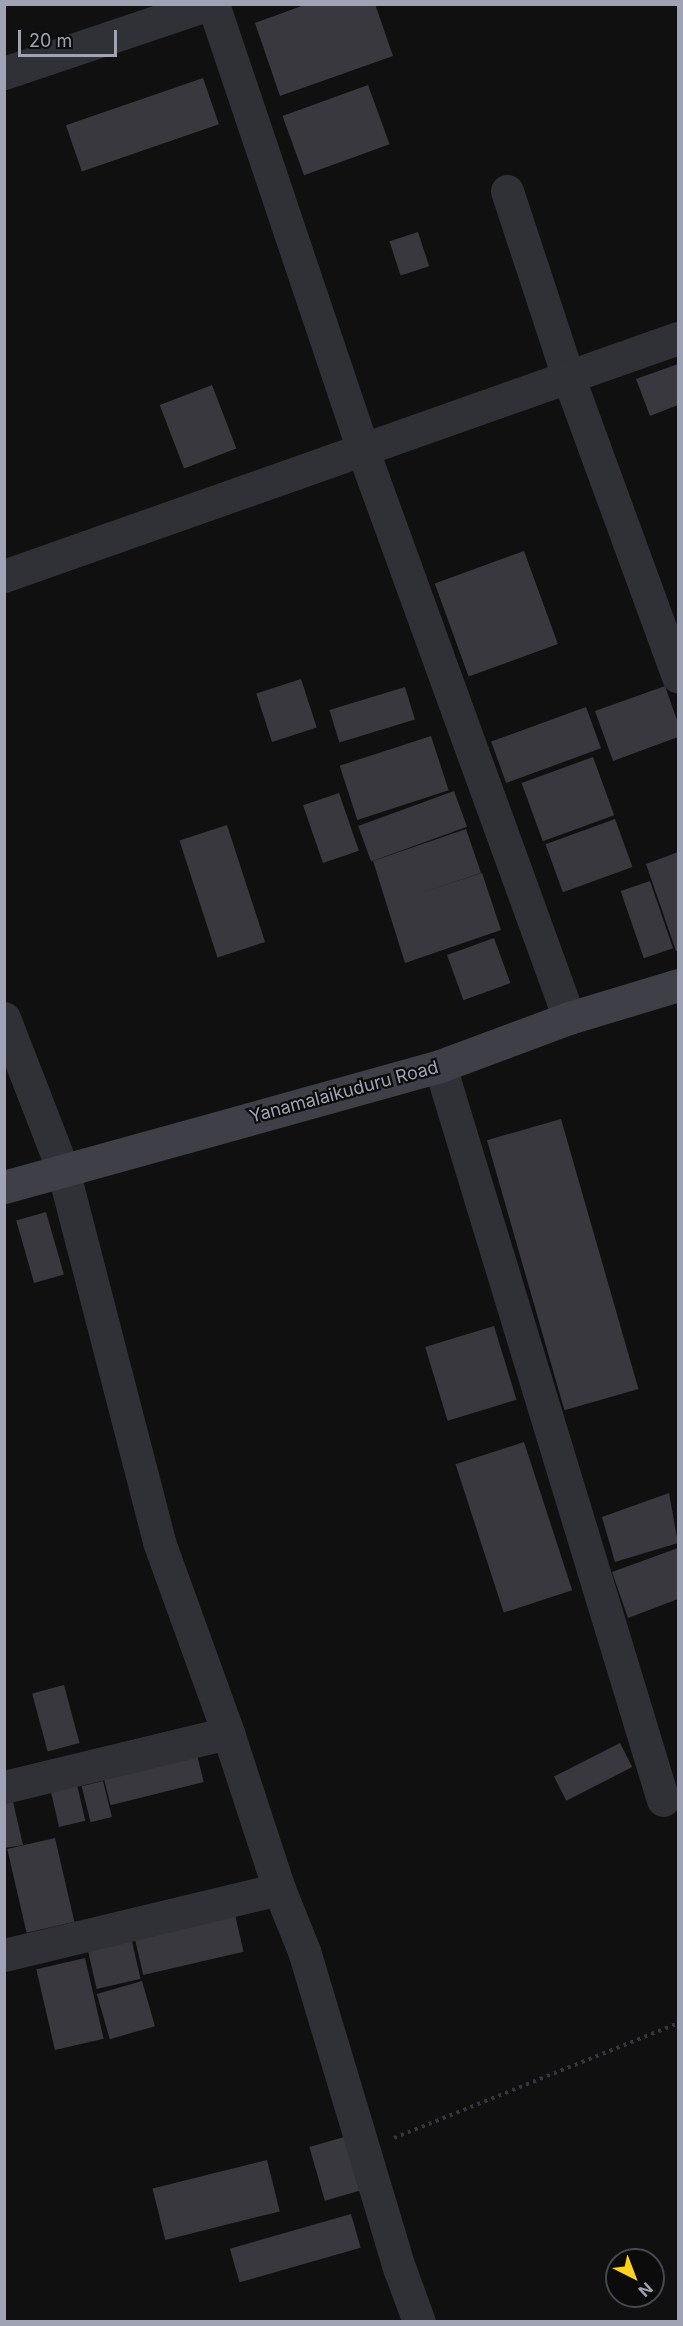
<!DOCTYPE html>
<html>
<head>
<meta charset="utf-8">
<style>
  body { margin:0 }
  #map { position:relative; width:683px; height:2326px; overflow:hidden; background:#101011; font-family:Inter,sans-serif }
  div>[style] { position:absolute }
  .building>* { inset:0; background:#39383e; transform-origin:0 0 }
  .path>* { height:4px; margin-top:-2px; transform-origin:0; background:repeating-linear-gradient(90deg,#36373e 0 3px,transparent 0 7.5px) }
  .street>* { height:33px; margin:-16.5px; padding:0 16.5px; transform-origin:16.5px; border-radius:16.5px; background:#303037 }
  .secondary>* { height:33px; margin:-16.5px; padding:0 16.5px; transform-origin:16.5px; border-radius:16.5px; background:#3e3f47 }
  span { translate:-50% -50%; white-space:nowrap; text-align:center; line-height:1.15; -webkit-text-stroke:4.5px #0b0b0c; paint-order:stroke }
  .street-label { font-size:18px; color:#9fa3b4 }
  .frame { position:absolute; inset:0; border:6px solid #9fa3b4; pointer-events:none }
  .north { position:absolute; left:605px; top:2248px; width:60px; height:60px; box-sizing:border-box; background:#0b0b0c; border:2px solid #46484f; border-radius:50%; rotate:138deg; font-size:16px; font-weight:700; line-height:24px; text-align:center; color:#9fa3b4 }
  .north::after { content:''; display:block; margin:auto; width:21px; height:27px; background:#ffd31a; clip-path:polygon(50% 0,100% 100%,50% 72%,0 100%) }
  .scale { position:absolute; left:18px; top:30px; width:99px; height:27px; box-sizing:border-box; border:3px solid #9fa3b4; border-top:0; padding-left:8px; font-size:18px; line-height:21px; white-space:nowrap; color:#9fa3b4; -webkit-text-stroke:4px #0b0b0c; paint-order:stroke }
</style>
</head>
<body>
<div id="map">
  <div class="building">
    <div style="clip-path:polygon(307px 4px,375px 4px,393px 56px,280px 96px,255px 23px)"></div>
    <div style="left:203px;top:78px;width:49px;height:145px;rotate:71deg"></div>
    <div style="left:368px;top:85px;width:63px;height:91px;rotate:70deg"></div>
    <div style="left:418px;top:232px;width:36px;height:30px;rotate:72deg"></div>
    <div style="clip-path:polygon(678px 364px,678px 405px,650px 416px,636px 379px)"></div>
    <div style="left:212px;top:385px;width:68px;height:56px;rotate:69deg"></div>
    <div style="left:524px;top:551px;width:99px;height:95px;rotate:70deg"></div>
    <div style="left:301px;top:679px;width:51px;height:47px;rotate:72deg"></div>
    <div style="clip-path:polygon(665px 686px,678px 723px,678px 737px,613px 761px,595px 711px)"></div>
    <div style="left:405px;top:687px;width:34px;height:79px;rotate:73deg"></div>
    <div style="left:586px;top:707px;width:44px;height:101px;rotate:70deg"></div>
    <div style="left:431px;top:736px;width:57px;height:96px;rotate:72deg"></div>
    <div style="left:593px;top:757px;width:62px;height:76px;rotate:70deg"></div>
    <div style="left:454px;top:791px;width:38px;height:102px;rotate:70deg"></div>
    <div style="left:339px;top:793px;width:61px;height:38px;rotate:71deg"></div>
    <div style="left:615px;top:819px;width:51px;height:74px;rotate:70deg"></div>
    <div style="left:227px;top:825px;width:123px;height:50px;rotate:72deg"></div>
    <div style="clip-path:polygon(466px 829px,481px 873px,417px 894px,482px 873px,501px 930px,405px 963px,373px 861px)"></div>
    <div style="clip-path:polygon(678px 852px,678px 950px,676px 951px,646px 864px)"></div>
    <div style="left:650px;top:881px;width:71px;height:31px;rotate:71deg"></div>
    <div style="left:494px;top:938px;width:48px;height:50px;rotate:70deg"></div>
    <div style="left:561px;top:1119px;width:281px;height:77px;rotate:74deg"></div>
    <div style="left:46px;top:1212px;width:65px;height:31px;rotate:74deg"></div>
    <div style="left:494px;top:1326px;width:77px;height:72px;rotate:73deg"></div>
    <div style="left:524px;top:1442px;width:156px;height:72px;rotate:72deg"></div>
    <div style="clip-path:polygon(669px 1493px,678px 1543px,615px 1562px,602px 1517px)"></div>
    <div style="clip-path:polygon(678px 1548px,678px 1599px,628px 1618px,612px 1572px)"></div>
    <div style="left:64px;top:1685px;width:60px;height:33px;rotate:75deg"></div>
    <div style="left:620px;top:1743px;width:27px;height:74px;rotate:63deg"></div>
    <div style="left:195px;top:1747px;width:36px;height:96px;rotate:76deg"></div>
    <div style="left:75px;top:1776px;width:46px;height:27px;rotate:77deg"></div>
    <div style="left:103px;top:1781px;width:37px;height:22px;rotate:76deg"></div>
    <div style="clip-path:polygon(13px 1802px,23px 1845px,4px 1848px,4px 1804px)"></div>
    <div style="left:55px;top:1838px;width:86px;height:49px;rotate:77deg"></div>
    <div style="left:233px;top:1906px;width:47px;height:103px;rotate:77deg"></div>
    <div style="left:130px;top:1933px;width:47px;height:45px;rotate:77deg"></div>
    <div style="left:85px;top:1958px;width:83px;height:50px;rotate:77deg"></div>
    <div style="left:142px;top:1981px;width:47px;height:47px;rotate:74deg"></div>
    <div style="left:344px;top:2137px;width:56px;height:36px;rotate:74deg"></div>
    <div style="left:267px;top:2160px;width:53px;height:118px;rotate:76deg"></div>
    <div style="left:351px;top:2214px;width:35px;height:126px;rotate:74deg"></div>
  </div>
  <div class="path">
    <div style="left:394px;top:2138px;width:306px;rotate:-22deg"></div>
  </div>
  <div class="street">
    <div style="left:213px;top:4px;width:471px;rotate:71.4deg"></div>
    <div style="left:363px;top:451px;width:603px;rotate:70.03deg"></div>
    <div style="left:4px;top:73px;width:216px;rotate:-18.6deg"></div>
    <div style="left:507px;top:191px;width:195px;rotate:71.8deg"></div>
    <div style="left:568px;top:376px;width:320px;rotate:69.9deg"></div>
    <div style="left:4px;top:576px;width:715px;rotate:-19.45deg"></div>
    <div style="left:4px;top:1018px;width:163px;rotate:68.8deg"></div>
    <div style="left:63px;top:1170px;width:384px;rotate:75.5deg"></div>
    <div style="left:159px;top:1542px;width:203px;rotate:70.1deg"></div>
    <div style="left:228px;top:1733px;width:164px;rotate:71.9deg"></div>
    <div style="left:279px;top:1889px;width:67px;rotate:68deg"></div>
    <div style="left:304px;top:1951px;width:333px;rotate:73.3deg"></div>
    <div style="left:400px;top:2270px;width:55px;rotate:69.9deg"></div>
    <div style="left:440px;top:1066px;width:767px;rotate:73.1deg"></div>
    <div style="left:4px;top:1787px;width:230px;rotate:-13.6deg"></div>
    <div style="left:4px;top:1955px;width:283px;rotate:-13.5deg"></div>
  </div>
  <div class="secondary">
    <div style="left:4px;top:1187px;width:452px;rotate:-15.5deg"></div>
    <div style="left:440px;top:1066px;width:138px;rotate:-20.4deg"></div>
    <div style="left:569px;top:1018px;width:114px;rotate:-16.8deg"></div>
  </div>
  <div class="street-label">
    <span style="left:344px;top:1092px;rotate:-15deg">Yanamalaikuduru Road</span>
  </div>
  <div class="frame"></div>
  <div class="north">N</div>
  <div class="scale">20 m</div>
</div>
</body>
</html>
